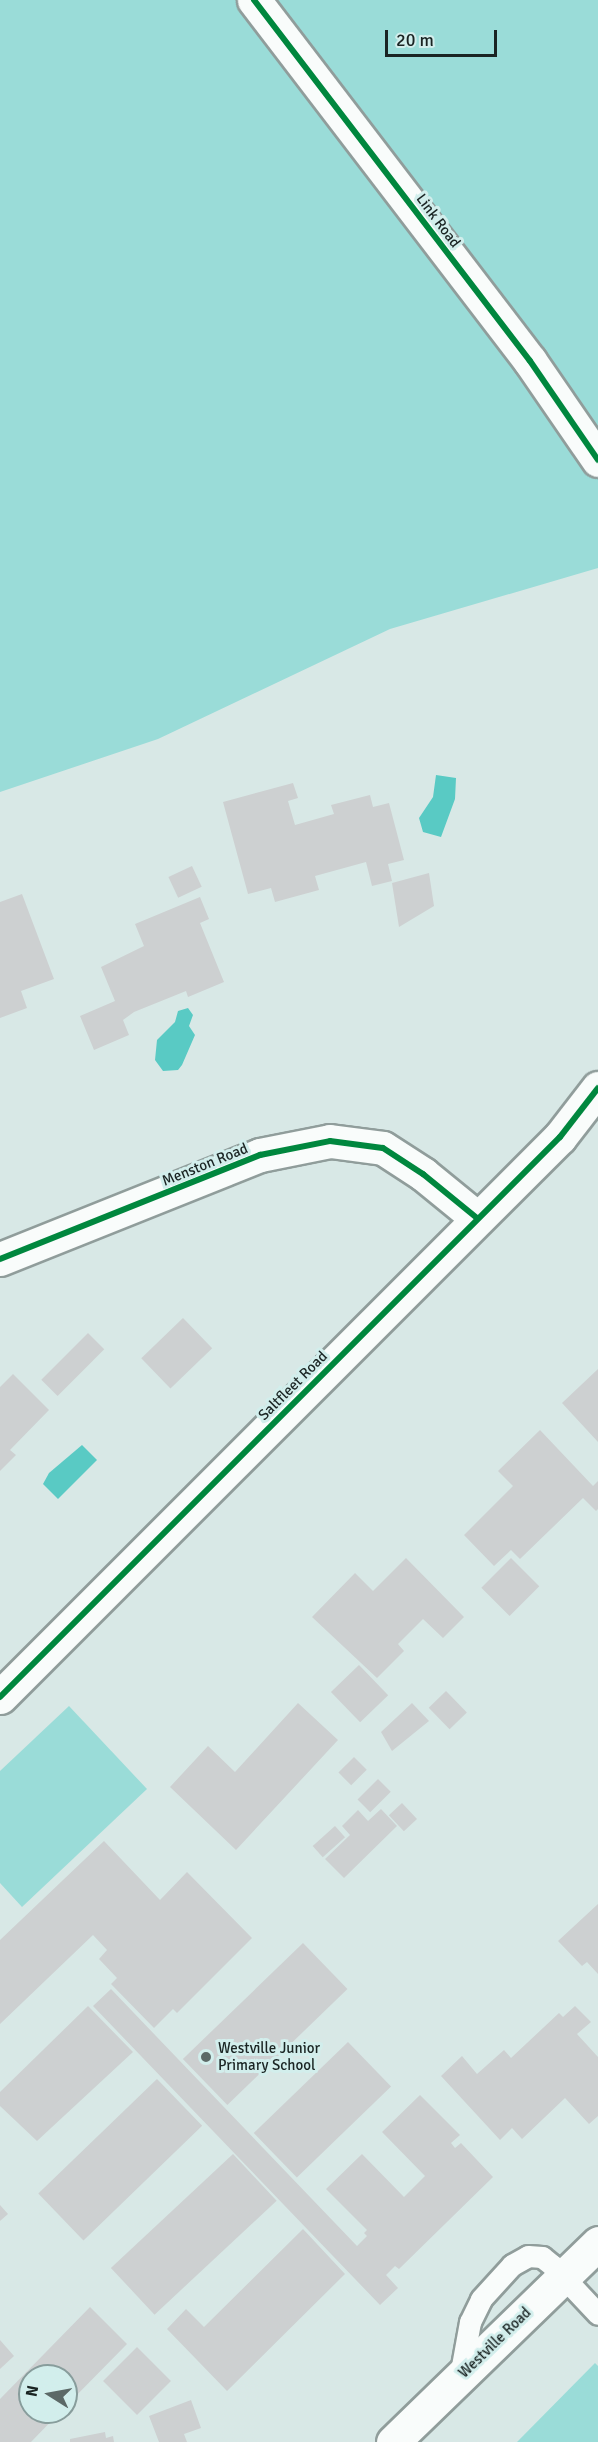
<!DOCTYPE html>
<html>
<head>
<meta charset="utf-8">
<style>
  body { margin:0 }
  #map { position:relative; width:598px; height:2442px; overflow:hidden; background:#d8e8e6; font-family:Signika,sans-serif }
  div>[style] { position:absolute }
  .green>* { inset:0; background:#9adcd8 }
  .water>* { inset:0; background:#59cac4 }
  .building>* { inset:0; background:#cdd0d1; transform-origin:0 0 }
  .roads { filter:drop-shadow(2px 0 #909d9b) drop-shadow(-2px 0 #909d9b) drop-shadow(0 2px #909d9b) drop-shadow(0 -2px #909d9b) }
  .service>* { height:21px; margin:-10.5px; padding:0 10.5px; transform-origin:10.5px; border-radius:10.5px; background:#f9fcfb }
  .minor>* { height:33px; margin:-16.5px; padding:0 16.5px; transform-origin:16.5px; border-radius:16.5px; background:#f9fcfb }
  .tertiary>* { height:33px; margin:-16.5px; padding:0 16.5px; transform-origin:16.5px; border-radius:16.5px; background:#f9fcfb }
  .cycleway>* { height:6px; margin:-3px; padding:0 3px; transform-origin:3px; border-radius:3px; background:#00873e }
  .dots>* { width:16px; height:16px; translate:-50% -50%; box-sizing:border-box; border:3px solid #d2eeec; border-radius:50% }
  span { translate:-50% -50%; white-space:nowrap; text-align:center; line-height:1.15; -webkit-text-stroke:6px #d2eeec; paint-order:stroke }
  .street-label { font-size:15px; color:#1a2423 }
  .poi-label { font-size:15px; color:#1a2423 }
  .left { translate:0 -50%; text-align:left }
  .north { position:absolute; left:18px; top:2364px; width:60px; height:60px; box-sizing:border-box; background:#d2eeec; border:2px solid #889d9c; border-radius:50%; rotate:281deg; font-size:16px; font-weight:700; line-height:24px; text-align:center; color:#1a2423 }
  .north::after { content:''; display:block; margin:auto; width:21px; height:27px; background:#5c6967; clip-path:polygon(50% 0,100% 100%,50% 72%,0 100%) }
  .scale { position:absolute; left:385px; top:30px; width:112px; height:27px; box-sizing:border-box; border:3px solid #1a2423; border-top:0; padding-left:8px; font-size:18px; line-height:21px; white-space:nowrap; color:#1a2423; -webkit-text-stroke:4px #d2eeec; paint-order:stroke }
</style>
</head>
<body>
<div id="map">
  <div class="green">
    <div style="clip-path:polygon(0 0,598px 0,598px 568px,390px 629px,158px 739px,0 792px)"></div>
    <div style="clip-path:polygon(69px 1706px,147px 1789px,22px 1907px,0 1883px,0 1771px)"></div>
    <div style="clip-path:polygon(595px 2363px,598px 2366px,598px 2442px,517px 2442px)"></div>
  </div>
  <div class="water">
    <div style="clip-path:polygon(436px 775px,456px 778px,455px 799px,441px 837px,423px 832px,419px 818px,433px 797px)"></div>
    <div style="clip-path:polygon(188px 1008px,193px 1015px,189px 1026px,195px 1035px,182px 1065px,178px 1070px,163px 1071px,155px 1060px,157px 1040px,175px 1022px,178px 1011px)"></div>
    <div style="clip-path:polygon(82px 1445px,97px 1460px,58px 1499px,43px 1484px,49px 1473px)"></div>
  </div>
  <div class="building">
    <div style="clip-path:polygon(293px 783px,298px 798px,288px 801px,295px 825px,334px 814px,331px 805px,370px 795px,373px 807px,389px 803px,404px 860px,388px 864px,392px 881px,372px 886px,366px 862px,315px 876px,319px 890px,275px 902px,271px 888px,248px 894px,223px 802px)"></div>
    <div style="left:192px;top:866px;width:23px;height:26px;rotate:65deg"></div>
    <div style="clip-path:polygon(429px 873px,434px 906px,399px 927px,392px 883px)"></div>
    <div style="clip-path:polygon(22px 894px,54px 979px,21px 991px,27px 1008px,0 1018px,0 902px)"></div>
    <div style="clip-path:polygon(200px 897px,209px 919px,200px 923px,224px 982px,188px 997px,186px 991px,134px 1012px,123px 1020px,129px 1035px,94px 1050px,80px 1016px,115px 1001px,101px 967px,144px 946px,135px 924px)"></div>
    <div style="left:183px;top:1318px;width:42px;height:58px;rotate:46deg"></div>
    <div style="left:88px;top:1333px;width:23px;height:66px;rotate:45deg"></div>
    <div style="clip-path:polygon(598px 1369px,598px 1442px,562px 1403px)"></div>
    <div style="clip-path:polygon(13px 1374px,49px 1410px,10px 1450px,16px 1455px,0 1471px,0 1387px)"></div>
    <div style="clip-path:polygon(540px 1430px,593px 1486px,598px 1481px,598px 1509px,596px 1511px,583px 1498px,520px 1559px,511px 1550px,494px 1566px,464px 1535px,513px 1486px,498px 1471px)"></div>
    <div style="clip-path:polygon(406px 1558px,464px 1617px,443px 1638px,423px 1619px,398px 1644px,404px 1651px,377px 1678px,312px 1617px,355px 1573px,373px 1591px)"></div>
    <div style="left:511px;top:1558px;width:40px;height:42px;rotate:45deg"></div>
    <div style="left:359px;top:1665px;width:42px;height:39px;rotate:46deg"></div>
    <div style="left:446px;top:1691px;width:30px;height:24px;rotate:46deg"></div>
    <div style="clip-path:polygon(298px 1703px,338px 1740px,236px 1850px,170px 1787px,208px 1746px,235px 1772px)"></div>
    <div style="clip-path:polygon(412px 1703px,429px 1721px,392px 1751px,381px 1732px)"></div>
    <div style="left:354px;top:1757px;width:18px;height:22px;rotate:45deg"></div>
    <div style="left:378px;top:1779px;width:18px;height:29px;rotate:45deg"></div>
    <div style="left:402px;top:1803px;width:22px;height:18px;rotate:47deg"></div>
    <div style="clip-path:polygon(381px 1809px,397px 1826px,344px 1878px,325px 1859px,350px 1835px,342px 1826px,358px 1810px,368px 1821px)"></div>
    <div style="left:335px;top:1826px;width:15px;height:30px;rotate:48deg"></div>
    <div style="clip-path:polygon(104px 1841px,160px 1900px,187px 1872px,252px 1938px,177px 2013px,173px 2009px,154px 2028px,111px 1984px,117px 1978px,99px 1959px,107px 1950px,93px 1935px,0 2024px,0 1940px)"></div>
    <div style="clip-path:polygon(598px 1904px,598px 1974px,587px 1962px,582px 1966px,558px 1941px)"></div>
    <div style="left:303px;top:1943px;width:64px;height:167px;rotate:46deg"></div>
    <div style="clip-path:polygon(111px 1989px,357px 2246px,367px 2236px,364px 2233px,367px 2230px,326px 2189px,362px 2154px,404px 2197px,425px 2176px,382px 2132px,420px 2095px,460px 2135px,451px 2143px,455px 2148px,461px 2143px,493px 2177px,399px 2269px,395px 2266px,386px 2275px,398px 2288px,380px 2305px,93px 2006px)"></div>
    <div style="clip-path:polygon(88px 2006px,133px 2052px,37px 2141px,0 2106px,0 2092px)"></div>
    <div style="clip-path:polygon(575px 2006px,591px 2022px,577px 2034px,598px 2057px,598px 2116px,589px 2124px,565px 2098px,522px 2139px,512px 2128px,500px 2140px,441px 2076px,462px 2056px,477px 2074px,504px 2050px,511px 2058px,559px 2013px,563px 2017px)"></div>
    <div style="left:348px;top:2042px;width:62px;height:131px;rotate:46deg"></div>
    <div style="left:157px;top:2079px;width:65px;height:165px;rotate:46deg"></div>
    <div style="left:233px;top:2154px;width:64px;height:167px;rotate:47deg"></div>
    <div style="clip-path:polygon(0 2205px,8px 2214px,0 2221px)"></div>
    <div style="clip-path:polygon(303px 2229px,345px 2274px,227px 2391px,167px 2329px,186px 2309px,204px 2327px)"></div>
    <div style="clip-path:polygon(90px 2307px,127px 2344px,66px 2406px,66px 2376px,30px 2376px,30px 2412px,60px 2412px,31px 2442px,0 2442px,0 2399px)"></div>
    <div style="clip-path:polygon(0 2340px,14px 2356px,0 2369px)"></div>
    <div style="left:137px;top:2347px;width:48px;height:48px;rotate:45deg"></div>
    <div style="clip-path:polygon(191px 2400px,201px 2428px,184px 2434px,187px 2442px,159px 2442px,149px 2416px)"></div>
    <div style="clip-path:polygon(105px 2432px,106px 2438px,113px 2436px,114px 2442px,70px 2442px,70px 2439px)"></div>
  </div>
  <div class="roads">
    <div class="service">
      <div style="left:460px;top:2377px;width:56px;rotate:-79.7deg"></div>
      <div style="left:470px;top:2322px;width:25px;rotate:-64deg"></div>
      <div style="left:481px;top:2299px;width:46px;rotate:-47.6deg"></div>
      <div style="left:512px;top:2265px;width:18px;rotate:-29deg"></div>
      <div style="left:528px;top:2256px;width:14px;rotate:4deg"></div>
      <div style="left:542px;top:2257px;width:13px;rotate:39deg"></div>
      <div style="left:552px;top:2265px;width:67px;rotate:46.8deg"></div>
    </div>
    <div class="minor">
      <div style="left:254px;top:0;width:454px;rotate:52.6deg"></div>
      <div style="left:530px;top:361px;width:120px;rotate:55.5deg"></div>
      <div style="left:0;top:1259px;width:280px;rotate:-21.8deg"></div>
      <div style="left:260px;top:1155px;width:71px;rotate:-11.3deg"></div>
      <div style="left:330px;top:1141px;width:53px;rotate:7.5deg"></div>
      <div style="left:383px;top:1148px;width:48px;rotate:33deg"></div>
      <div style="left:423px;top:1174px;width:70px;rotate:39.2deg"></div>
      <div style="left:0;top:1697px;width:792px;rotate:-45deg"></div>
      <div style="left:560px;top:1137px;width:62px;rotate:-52.2deg"></div>
    </div>
    <div class="tertiary">
      <div style="left:393px;top:2442px;width:286px;rotate:-44.1deg"></div>
    </div>
  </div>
  <div class="cycleway">
    <div style="left:254px;top:0;width:454px;rotate:52.6deg"></div>
    <div style="left:530px;top:361px;width:120px;rotate:55.5deg"></div>
    <div style="left:0;top:1259px;width:280px;rotate:-21.8deg"></div>
    <div style="left:260px;top:1155px;width:71px;rotate:-11.3deg"></div>
    <div style="left:330px;top:1141px;width:53px;rotate:7.5deg"></div>
    <div style="left:383px;top:1148px;width:48px;rotate:33deg"></div>
    <div style="left:423px;top:1174px;width:70px;rotate:39.2deg"></div>
    <div style="left:0;top:1697px;width:792px;rotate:-45deg"></div>
    <div style="left:560px;top:1137px;width:62px;rotate:-52.2deg"></div>
  </div>
  <div class="dots">
    <div style="left:206px;top:2057px;background:#5c6967"></div>
  </div>
  <div class="street-label">
    <span style="left:438px;top:221px;rotate:53deg">Link Road</span>
    <span style="left:205px;top:1165px;rotate:-22deg">Menston Road</span>
    <span style="left:293px;top:1386px;rotate:-45deg">Saltfleet Road</span>
    <span style="left:495px;top:2343px;rotate:-44deg">Westville Road</span>
  </div>
  <div class="poi-label">
    <span class="left" style="left:218px;top:2057px">Westville Junior<br>Primary School</span>
  </div>
  <div class="north">N</div>
  <div class="scale">20 m</div>
</div>
</body>
</html>
